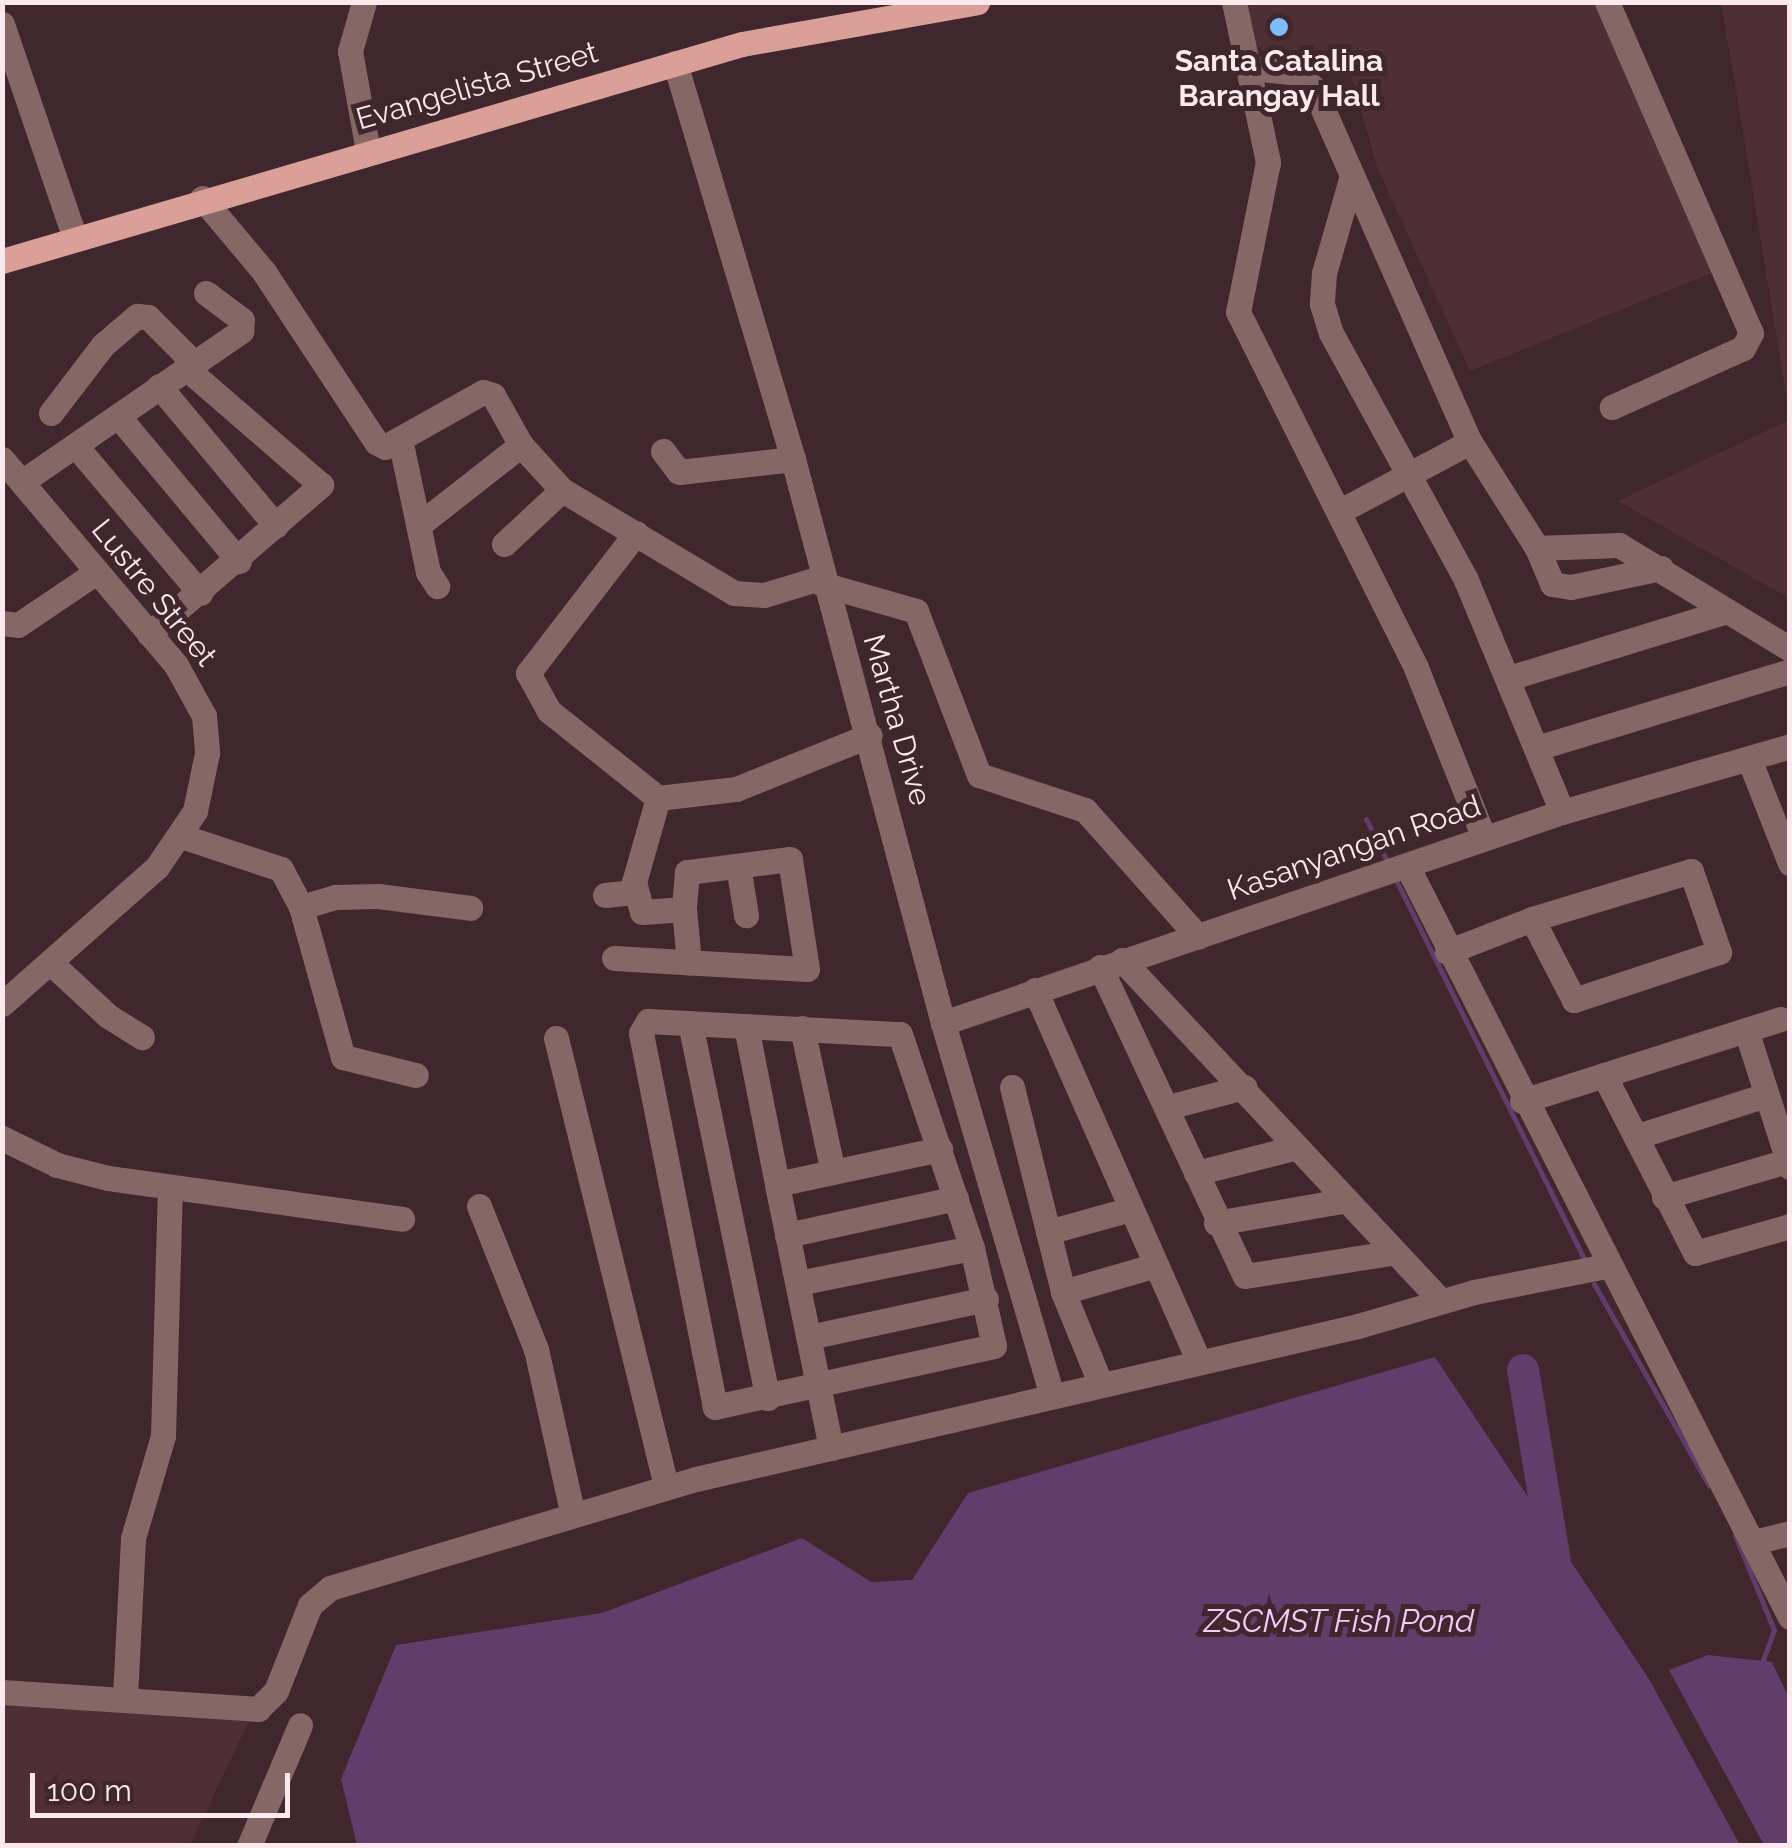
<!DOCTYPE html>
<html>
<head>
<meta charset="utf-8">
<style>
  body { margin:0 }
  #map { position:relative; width:1792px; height:1848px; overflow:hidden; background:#40262d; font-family:Raleway,sans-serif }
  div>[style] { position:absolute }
  .built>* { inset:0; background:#4f2e36 }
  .water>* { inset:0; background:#603d6a }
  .stream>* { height:5px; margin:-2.5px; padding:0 2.5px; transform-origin:2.5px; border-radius:2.5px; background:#603d6a }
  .river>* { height:32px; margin:-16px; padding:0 16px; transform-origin:16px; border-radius:16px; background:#603d6a }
  .minor>* { height:25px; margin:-12.5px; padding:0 12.5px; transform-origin:12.5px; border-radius:12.5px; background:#856865 }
  .major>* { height:25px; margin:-12.5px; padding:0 12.5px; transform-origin:12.5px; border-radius:12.5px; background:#da9f99 }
  .dots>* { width:28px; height:28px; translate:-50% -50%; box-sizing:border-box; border:5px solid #40262d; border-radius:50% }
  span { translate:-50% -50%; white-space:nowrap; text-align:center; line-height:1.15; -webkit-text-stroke:10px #40262d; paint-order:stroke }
  .poi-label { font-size:30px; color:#fbe9ed; font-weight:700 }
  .street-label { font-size:30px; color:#fbe9ed }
  .water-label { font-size:32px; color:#eecdf8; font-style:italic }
  .frame { position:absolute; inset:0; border:5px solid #fbe9ed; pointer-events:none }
  .scale { position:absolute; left:30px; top:1773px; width:260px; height:45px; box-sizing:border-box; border:5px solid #fbe9ed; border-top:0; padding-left:12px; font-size:30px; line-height:35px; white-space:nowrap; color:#fbe9ed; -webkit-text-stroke:8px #40262d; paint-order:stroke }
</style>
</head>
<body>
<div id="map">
  <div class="built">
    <div style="clip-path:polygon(1248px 3px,1596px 3px,1714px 272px,1470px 371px,1377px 167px,1344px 51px,1303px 68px,1255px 46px)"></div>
    <div style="clip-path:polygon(1721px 3px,1789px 3px,1789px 413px,1739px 107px)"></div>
    <div style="clip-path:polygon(1789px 420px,1789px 598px,1618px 501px)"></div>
    <div style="clip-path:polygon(2px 1700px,251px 1717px,190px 1845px,3px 1845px)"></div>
  </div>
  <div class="water">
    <div style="clip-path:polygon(1435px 1357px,1649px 1679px,1740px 1845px,357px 1845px,341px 1779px,396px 1645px,602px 1613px,802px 1538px,871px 1582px,912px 1580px,968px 1493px)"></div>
    <div style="clip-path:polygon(1708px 1655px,1772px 1662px,1789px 1698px,1789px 1845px,1764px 1845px,1669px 1670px)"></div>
  </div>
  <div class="stream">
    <div style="left:1366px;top:819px;width:45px;rotate:63.4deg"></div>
    <div style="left:1395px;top:878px;width:428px;rotate:63.6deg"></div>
    <div style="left:1594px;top:1284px;width:232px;rotate:60.3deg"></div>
    <div style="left:1735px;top:1535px;width:103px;rotate:67.7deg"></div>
    <div style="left:1774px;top:1630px;width:33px;rotate:110deg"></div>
  </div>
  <div class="river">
    <div style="left:1523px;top:1370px;width:206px;rotate:80.5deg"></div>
  </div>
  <div class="minor">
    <div style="left:364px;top:2px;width:51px;rotate:105.9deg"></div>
    <div style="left:350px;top:51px;width:102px;rotate:79.8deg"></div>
    <div style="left:1234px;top:2px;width:164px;rotate:78deg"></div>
    <div style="left:1268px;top:162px;width:153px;rotate:101.3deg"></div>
    <div style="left:1238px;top:312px;width:398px;rotate:63.4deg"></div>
    <div style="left:1416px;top:668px;width:183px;rotate:68.2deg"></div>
    <div style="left:1607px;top:2px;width:361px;rotate:66.5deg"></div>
    <div style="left:1751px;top:333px;width:17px;rotate:118deg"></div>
    <div style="left:1743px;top:348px;width:144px;rotate:155.8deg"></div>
    <div style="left:2px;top:24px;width:226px;rotate:71.2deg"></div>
    <div style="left:675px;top:63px;width:413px;rotate:73.4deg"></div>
    <div style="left:793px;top:459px;width:584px;rotate:75.11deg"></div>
    <div style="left:943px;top:1023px;width:388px;rotate:73.7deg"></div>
    <div style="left:1250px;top:68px;width:49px;rotate:5.8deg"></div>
    <div style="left:1299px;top:73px;width:22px;rotate:47deg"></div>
    <div style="left:1314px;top:89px;width:386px;rotate:66.2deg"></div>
    <div style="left:1470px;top:442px;width:125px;rotate:57.7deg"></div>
    <div style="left:1537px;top:548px;width:39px;rotate:67deg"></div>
    <div style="left:1552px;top:584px;width:19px;rotate:9deg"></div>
    <div style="left:1571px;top:587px;width:92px;rotate:-11.9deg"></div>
    <div style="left:1351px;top:179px;width:98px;rotate:106deg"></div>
    <div style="left:1324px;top:273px;width:31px;rotate:94deg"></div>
    <div style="left:1322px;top:304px;width:30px;rotate:73deg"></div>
    <div style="left:1331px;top:333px;width:281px;rotate:61.3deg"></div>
    <div style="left:1466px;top:580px;width:251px;rotate:67.5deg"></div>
    <div style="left:202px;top:198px;width:97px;rotate:50deg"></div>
    <div style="left:264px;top:272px;width:204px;rotate:56.6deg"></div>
    <div style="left:376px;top:442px;width:10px;rotate:29deg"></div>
    <div style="left:385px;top:447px;width:112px;rotate:-29.3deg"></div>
    <div style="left:483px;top:392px;width:10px;rotate:17deg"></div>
    <div style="left:493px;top:395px;width:57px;rotate:60.8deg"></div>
    <div style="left:521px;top:445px;width:128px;rotate:142deg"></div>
    <div style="left:159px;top:386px;width:182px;rotate:50.1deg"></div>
    <div style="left:51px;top:413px;width:86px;rotate:-52.6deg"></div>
    <div style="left:103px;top:345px;width:45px;rotate:-40.5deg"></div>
    <div style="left:137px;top:316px;width:11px;rotate:5deg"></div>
    <div style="left:148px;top:317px;width:64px;rotate:45deg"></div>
    <div style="left:118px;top:416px;width:189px;rotate:50.2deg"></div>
    <div style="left:400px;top:439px;width:136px;rotate:78.1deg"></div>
    <div style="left:428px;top:572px;width:17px;rotate:57deg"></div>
    <div style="left:75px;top:445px;width:194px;rotate:49.8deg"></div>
    <div style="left:521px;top:445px;width:61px;rotate:47.7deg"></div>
    <div style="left:562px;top:490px;width:200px;rotate:30.9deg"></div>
    <div style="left:734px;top:593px;width:30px;rotate:4deg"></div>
    <div style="left:764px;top:595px;width:59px;rotate:-16.9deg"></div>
    <div style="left:663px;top:451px;width:26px;rotate:53deg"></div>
    <div style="left:679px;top:472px;width:115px;rotate:-6.5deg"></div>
    <div style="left:2px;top:459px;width:270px;rotate:49.8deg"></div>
    <div style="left:176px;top:665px;width:58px;rotate:61.2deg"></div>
    <div style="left:204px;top:716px;width:37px;rotate:85deg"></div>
    <div style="left:207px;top:753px;width:59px;rotate:101.7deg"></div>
    <div style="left:195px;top:811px;width:68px;rotate:124.2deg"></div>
    <div style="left:157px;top:867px;width:207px;rotate:138.5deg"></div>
    <div style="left:23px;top:481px;width:265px;rotate:-34.5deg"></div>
    <div style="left:241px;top:331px;width:11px;rotate:-85deg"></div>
    <div style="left:242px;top:320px;width:45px;rotate:-143.1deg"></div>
    <div style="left:1340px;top:511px;width:147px;rotate:-28deg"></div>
    <div style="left:636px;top:533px;width:177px;rotate:127.6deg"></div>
    <div style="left:528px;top:673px;width:43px;rotate:61.1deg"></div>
    <div style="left:549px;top:711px;width:139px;rotate:38.6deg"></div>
    <div style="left:658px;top:798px;width:87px;rotate:105.9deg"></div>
    <div style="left:634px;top:882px;width:31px;rotate:75deg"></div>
    <div style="left:642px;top:912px;width:42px;rotate:-4.1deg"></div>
    <div style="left:684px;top:909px;width:54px;rotate:84.7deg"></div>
    <div style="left:504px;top:544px;width:79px;rotate:-43deg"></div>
    <div style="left:1537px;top:548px;width:82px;rotate:-2.1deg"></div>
    <div style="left:1619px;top:545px;width:200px;rotate:31.3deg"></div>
    <div style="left:822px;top:584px;width:98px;rotate:16deg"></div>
    <div style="left:916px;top:611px;width:176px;rotate:69deg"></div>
    <div style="left:979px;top:775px;width:112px;rotate:18.3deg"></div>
    <div style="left:1085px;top:810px;width:170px;rotate:48.3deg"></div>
    <div style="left:2px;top:623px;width:16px;rotate:7deg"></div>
    <div style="left:18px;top:625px;width:93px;rotate:-34deg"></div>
    <div style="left:149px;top:634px;width:228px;rotate:-40.9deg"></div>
    <div style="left:321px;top:485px;width:180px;rotate:-139.1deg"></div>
    <div style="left:1509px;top:678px;width:228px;rotate:-17.1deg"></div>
    <div style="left:1540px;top:747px;width:261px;rotate:-16.9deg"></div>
    <div style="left:1749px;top:759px;width:112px;rotate:68.5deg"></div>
    <div style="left:658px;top:798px;width:79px;rotate:-6.6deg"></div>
    <div style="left:736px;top:789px;width:144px;rotate:-21.9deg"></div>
    <div style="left:181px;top:836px;width:105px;rotate:18.3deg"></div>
    <div style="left:281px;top:869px;width:43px;rotate:62.2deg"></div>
    <div style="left:301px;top:907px;width:156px;rotate:74.4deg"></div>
    <div style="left:343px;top:1057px;width:75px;rotate:13.9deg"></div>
    <div style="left:738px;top:866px;width:50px;rotate:80.7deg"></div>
    <div style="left:1407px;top:866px;width:843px;rotate:62.98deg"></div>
    <div style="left:605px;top:895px;width:31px;rotate:-6deg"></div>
    <div style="left:301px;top:907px;width:35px;rotate:-16deg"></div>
    <div style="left:335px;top:897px;width:43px;rotate:-1.3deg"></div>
    <div style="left:378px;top:896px;width:93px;rotate:7.4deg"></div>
    <div style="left:1447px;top:952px;width:91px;rotate:-21.2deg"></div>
    <div style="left:1532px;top:919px;width:166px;rotate:-16.8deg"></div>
    <div style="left:1691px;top:871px;width:86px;rotate:70.9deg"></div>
    <div style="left:1719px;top:952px;width:153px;rotate:161.7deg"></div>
    <div style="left:1574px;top:1000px;width:91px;rotate:-117.4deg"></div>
    <div style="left:614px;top:958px;width:193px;rotate:3.3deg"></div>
    <div style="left:807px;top:969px;width:111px;rotate:-98.8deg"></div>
    <div style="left:790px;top:859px;width:104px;rotate:172.8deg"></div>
    <div style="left:687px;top:872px;width:37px;rotate:95deg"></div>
    <div style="left:1122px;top:960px;width:466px;rotate:46.9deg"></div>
    <div style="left:53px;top:965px;width:75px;rotate:42.8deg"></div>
    <div style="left:108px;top:1016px;width:40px;rotate:32deg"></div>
    <div style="left:1100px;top:967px;width:341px;rotate:64.9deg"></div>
    <div style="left:1245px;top:1276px;width:148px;rotate:-9deg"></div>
    <div style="left:1035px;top:990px;width:404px;rotate:66.2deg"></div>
    <div style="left:648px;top:1021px;width:252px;rotate:3deg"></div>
    <div style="left:900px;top:1034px;width:226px;rotate:71.4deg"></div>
    <div style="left:972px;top:1248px;width:100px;rotate:77.3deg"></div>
    <div style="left:994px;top:1346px;width:286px;rotate:167.7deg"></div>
    <div style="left:715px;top:1407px;width:381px;rotate:-101.2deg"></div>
    <div style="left:641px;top:1033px;width:14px;rotate:-60deg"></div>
    <div style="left:690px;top:1023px;width:383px;rotate:78.3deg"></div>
    <div style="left:943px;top:1023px;width:654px;rotate:-18.82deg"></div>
    <div style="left:1562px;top:812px;width:237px;rotate:-16.1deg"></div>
    <div style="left:746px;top:1026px;width:161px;rotate:78.9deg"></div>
    <div style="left:802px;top:1028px;width:147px;rotate:77.9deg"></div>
    <div style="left:1746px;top:1030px;width:144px;rotate:72.2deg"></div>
    <div style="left:556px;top:1038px;width:462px;rotate:76.2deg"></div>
    <div style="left:1604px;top:1075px;width:200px;rotate:62.9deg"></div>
    <div style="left:1695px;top:1253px;width:99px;rotate:-15.9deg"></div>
    <div style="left:1012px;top:1087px;width:211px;rotate:76deg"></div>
    <div style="left:1063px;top:1292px;width:100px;rotate:67.8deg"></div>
    <div style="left:1522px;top:1101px;width:271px;rotate:-17.6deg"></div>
    <div style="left:1168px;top:1107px;width:79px;rotate:-14.7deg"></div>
    <div style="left:1638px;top:1136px;width:134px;rotate:-17.8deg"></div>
    <div style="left:2px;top:1138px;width:61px;rotate:26.1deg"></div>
    <div style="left:57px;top:1165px;width:53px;rotate:14.3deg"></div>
    <div style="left:108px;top:1178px;width:297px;rotate:7.9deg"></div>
    <div style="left:1196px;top:1173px;width:104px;rotate:-14.4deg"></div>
    <div style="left:1664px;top:1197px;width:128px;rotate:-16.3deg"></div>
    <div style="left:479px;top:1206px;width:154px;rotate:68.3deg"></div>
    <div style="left:536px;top:1349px;width:166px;rotate:77.5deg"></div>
    <div style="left:1216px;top:1223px;width:128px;rotate:-9.9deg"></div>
    <div style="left:1048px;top:1232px;width:86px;rotate:-15.5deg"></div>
    <div style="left:787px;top:1235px;width:173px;rotate:-12.3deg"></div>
    <div style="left:798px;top:1283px;width:177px;rotate:-11.4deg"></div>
    <div style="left:1063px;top:1292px;width:97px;rotate:-16.2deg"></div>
    <div style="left:809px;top:1337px;width:181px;rotate:-12.1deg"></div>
    <div style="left:831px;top:1448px;width:269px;rotate:-101.6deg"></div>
    <div style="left:777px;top:1184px;width:167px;rotate:-12.1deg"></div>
    <div style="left:1754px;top:1542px;width:37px;rotate:-14deg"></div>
    <div style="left:2px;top:1692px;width:257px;rotate:3.8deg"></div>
    <div style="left:258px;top:1709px;width:25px;rotate:-45deg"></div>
    <div style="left:276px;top:1691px;width:92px;rotate:-68.4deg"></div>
    <div style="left:310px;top:1605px;width:26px;rotate:-40deg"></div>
    <div style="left:330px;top:1588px;width:382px;rotate:-16.6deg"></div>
    <div style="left:696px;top:1479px;width:679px;rotate:-13.01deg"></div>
    <div style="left:1358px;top:1326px;width:121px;rotate:-16.3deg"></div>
    <div style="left:1474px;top:1292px;width:136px;rotate:-11.1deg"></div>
    <div style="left:125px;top:1697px;width:159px;rotate:-87.1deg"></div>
    <div style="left:133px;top:1538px;width:106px;rotate:-73.6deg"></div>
    <div style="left:163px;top:1436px;width:246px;rotate:-88.4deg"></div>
    <div style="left:249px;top:1846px;width:131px;rotate:-67.1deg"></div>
  </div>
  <div class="major">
    <div style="left:2px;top:261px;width:771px;rotate:-16.34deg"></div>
    <div style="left:742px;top:44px;width:239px;rotate:-10.1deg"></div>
  </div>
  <div class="dots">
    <div style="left:1279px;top:27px;background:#81bcfa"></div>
  </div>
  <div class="poi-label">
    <span style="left:1279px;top:78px">Santa Catalina<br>Barangay Hall</span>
  </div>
  <div class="street-label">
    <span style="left:477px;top:86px;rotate:-16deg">Evangelista Street</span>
    <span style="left:154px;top:593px;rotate:51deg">Lustre Street</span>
    <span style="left:897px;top:720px;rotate:74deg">Martha Drive</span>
    <span style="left:1354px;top:848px;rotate:-19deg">Kasanyangan Road</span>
  </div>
  <div class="water-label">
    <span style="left:1339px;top:1621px">ZSCMST Fish Pond</span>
  </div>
  <div class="frame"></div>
  <div class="scale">100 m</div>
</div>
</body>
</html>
